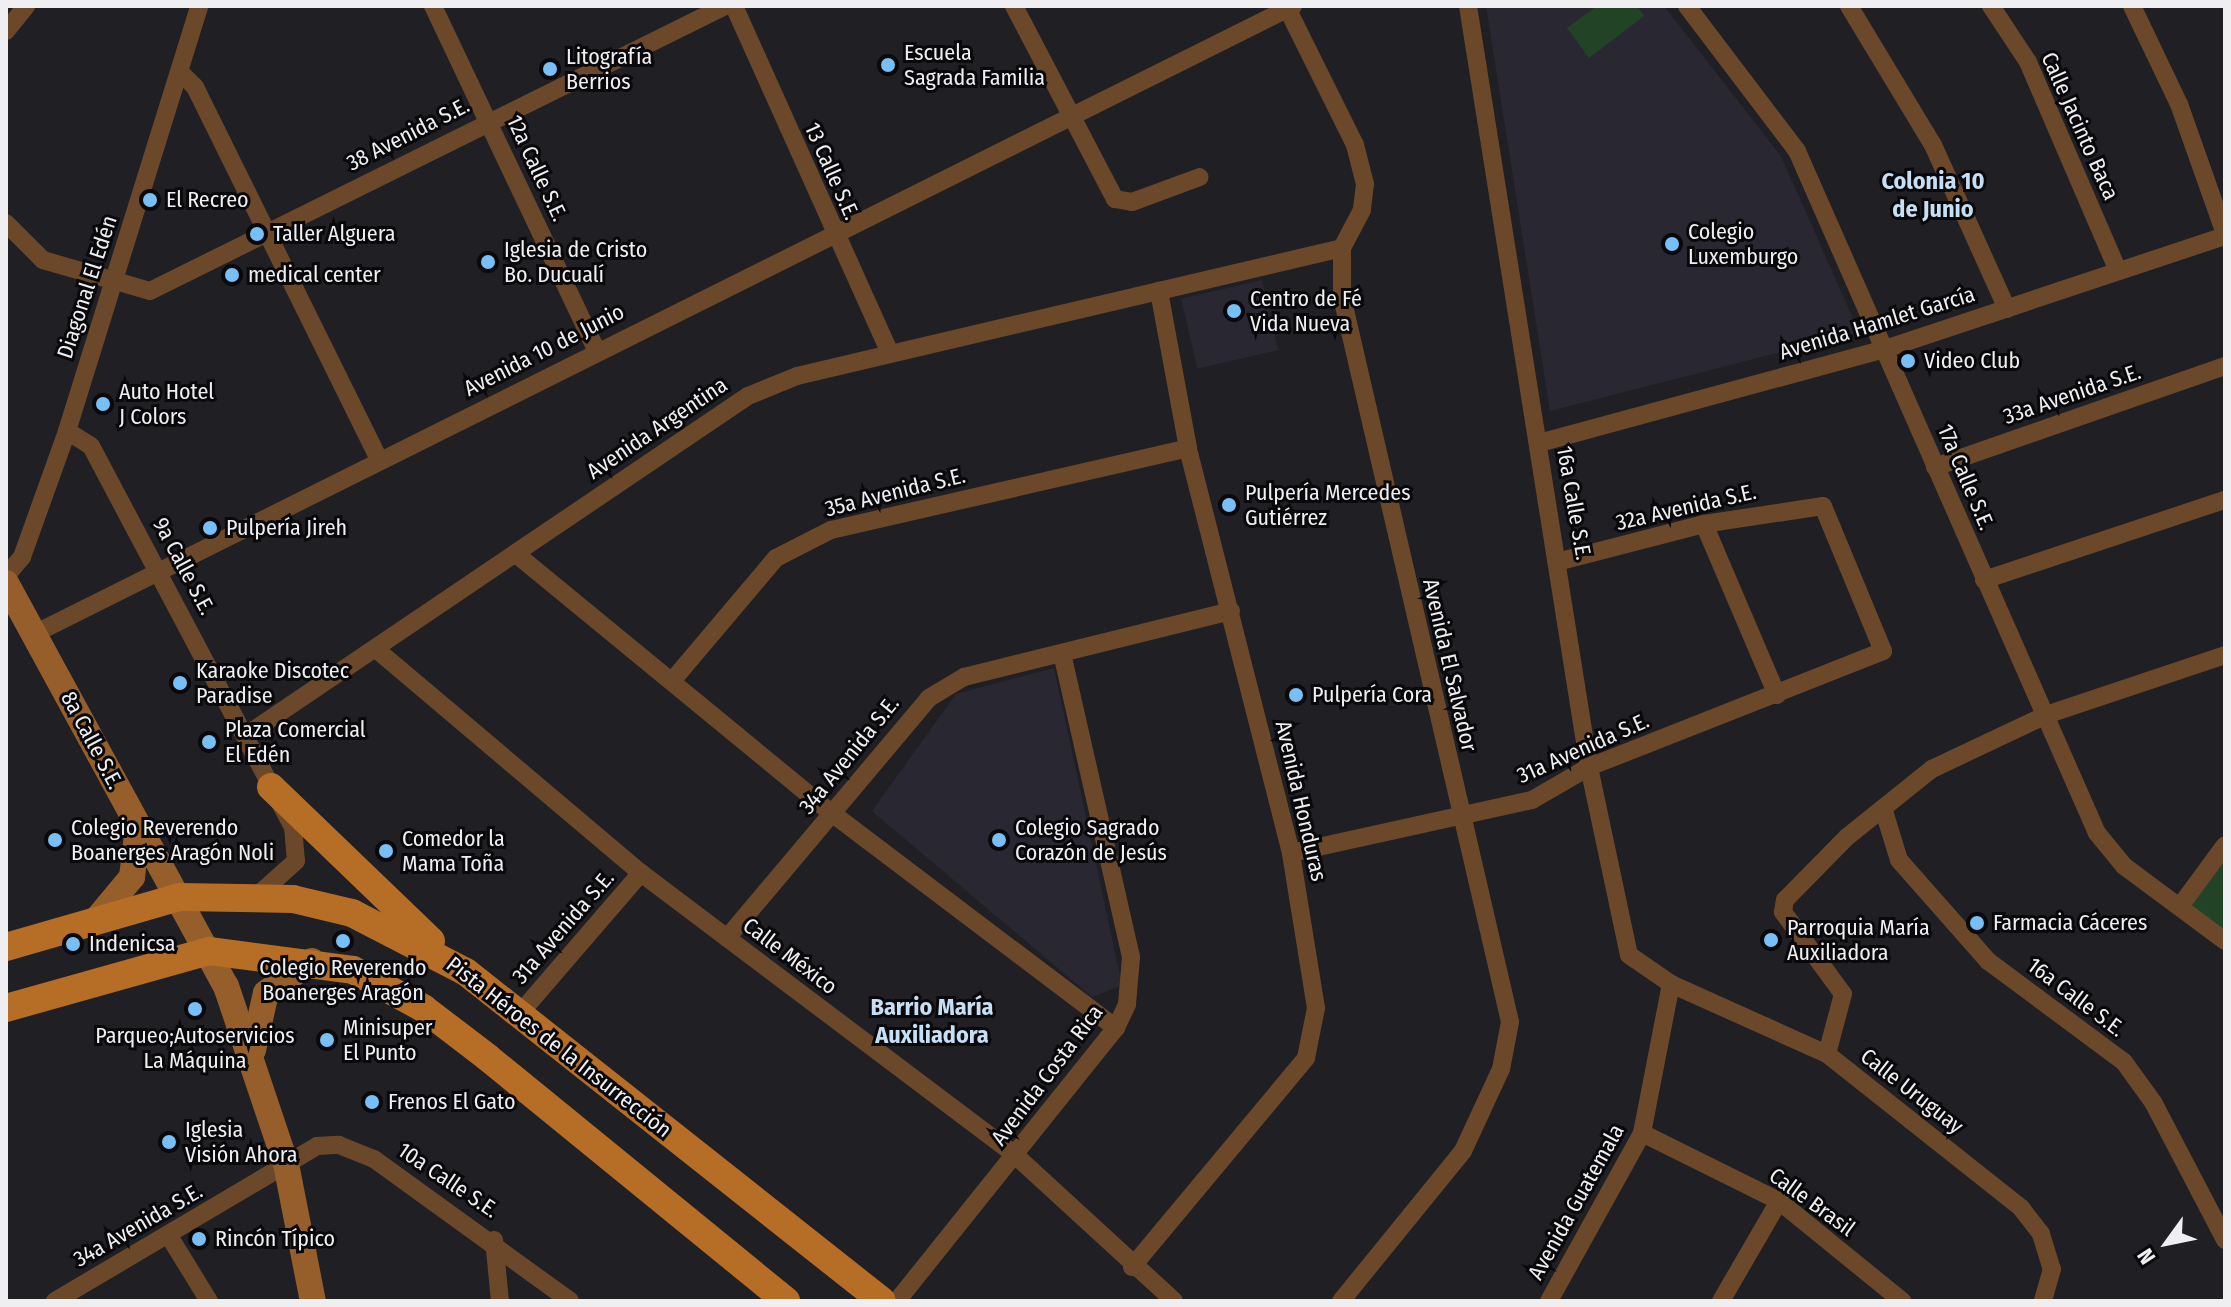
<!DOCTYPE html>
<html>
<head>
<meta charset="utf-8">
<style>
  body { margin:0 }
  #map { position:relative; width:2231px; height:1307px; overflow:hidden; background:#1f1f24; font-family:"Fira Sans Condensed",sans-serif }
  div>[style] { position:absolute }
  .built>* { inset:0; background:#292832; transform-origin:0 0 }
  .green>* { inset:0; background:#234327 }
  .street>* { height:18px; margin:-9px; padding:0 9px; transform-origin:9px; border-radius:9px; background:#6b482a }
  .secondary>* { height:26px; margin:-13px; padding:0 13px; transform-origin:13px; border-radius:13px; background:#955e2a }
  .primary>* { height:28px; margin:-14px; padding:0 14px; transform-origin:14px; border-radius:14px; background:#b66e26 }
  .dots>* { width:22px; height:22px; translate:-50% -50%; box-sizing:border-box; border:4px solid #09090b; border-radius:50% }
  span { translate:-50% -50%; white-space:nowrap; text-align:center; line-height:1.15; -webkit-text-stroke:6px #09090b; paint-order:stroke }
  .poi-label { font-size:22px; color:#efeff2 }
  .left { translate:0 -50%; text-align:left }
  .street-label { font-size:22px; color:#efeff2 }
  .neighbourhood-label { font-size:24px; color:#c6dff4; font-weight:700 }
  .frame { position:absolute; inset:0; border:8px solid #efeff2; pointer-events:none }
  .north { position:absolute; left:2127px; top:1203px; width:80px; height:80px; -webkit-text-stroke:6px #09090b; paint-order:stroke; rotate:237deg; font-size:22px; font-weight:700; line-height:32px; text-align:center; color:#efeff2 }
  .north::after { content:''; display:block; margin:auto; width:28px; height:36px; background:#efeff2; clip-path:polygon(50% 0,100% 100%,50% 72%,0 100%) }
</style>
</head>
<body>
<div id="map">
  <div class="built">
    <div style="clip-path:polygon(1486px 6px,1664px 6px,1781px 156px,1859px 332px,1550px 411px)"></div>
    <div style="left:1262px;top:280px;width:72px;height:83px;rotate:77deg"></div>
    <div style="clip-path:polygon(1054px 668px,1122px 985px,1092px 997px,872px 811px,956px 694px)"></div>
  </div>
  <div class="green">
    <div style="clip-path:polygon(1597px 6px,1637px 6px,1644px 16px,1589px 58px,1567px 28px)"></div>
    <div style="clip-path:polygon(2225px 845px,2225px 941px,2181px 905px)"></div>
  </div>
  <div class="street">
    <div style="left:433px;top:6px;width:382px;rotate:64.6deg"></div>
    <div style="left:734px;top:6px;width:380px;rotate:65.8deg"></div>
    <div style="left:1014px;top:6px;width:218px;rotate:62.4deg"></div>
    <div style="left:1115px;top:199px;width:17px;rotate:10deg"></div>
    <div style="left:1132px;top:202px;width:72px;rotate:-20.2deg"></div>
    <div style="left:1286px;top:6px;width:155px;rotate:63.6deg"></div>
    <div style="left:1355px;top:145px;width:40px;rotate:75.6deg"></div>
    <div style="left:1365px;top:184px;width:26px;rotate:97deg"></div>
    <div style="left:1362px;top:210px;width:43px;rotate:117.8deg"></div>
    <div style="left:1342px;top:248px;width:49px;rotate:90deg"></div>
    <div style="left:1342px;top:297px;width:744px;rotate:76.95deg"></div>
    <div style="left:1510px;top:1022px;width:48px;rotate:100.8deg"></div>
    <div style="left:1501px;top:1069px;width:90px;rotate:114.9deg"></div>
    <div style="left:1463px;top:1151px;width:193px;rotate:129.1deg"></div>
    <div style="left:1468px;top:6px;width:771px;rotate:80.97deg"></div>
    <div style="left:1589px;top:767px;width:192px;rotate:78deg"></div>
    <div style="left:1629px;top:955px;width:51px;rotate:34.6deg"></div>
    <div style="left:1671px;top:984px;width:171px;rotate:24.2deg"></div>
    <div style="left:1827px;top:1054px;width:248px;rotate:38.4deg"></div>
    <div style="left:2021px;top:1208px;width:33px;rotate:52deg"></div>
    <div style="left:2041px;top:1234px;width:37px;rotate:73deg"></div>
    <div style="left:2052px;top:1269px;width:33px;rotate:106deg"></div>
    <div style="left:1687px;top:6px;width:182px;rotate:52.8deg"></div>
    <div style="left:1797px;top:151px;width:745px;rotate:66.26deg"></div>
    <div style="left:2097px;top:833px;width:43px;rotate:50.7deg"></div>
    <div style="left:2124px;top:866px;width:126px;rotate:36.6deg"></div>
    <div style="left:1849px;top:6px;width:162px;rotate:58.9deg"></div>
    <div style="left:1933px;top:145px;width:180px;rotate:65.7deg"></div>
    <div style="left:1991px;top:6px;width:67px;rotate:56.5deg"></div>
    <div style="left:2028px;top:62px;width:225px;rotate:66.7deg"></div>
    <div style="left:2132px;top:6px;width:109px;rotate:64.4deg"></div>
    <div style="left:2179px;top:104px;width:138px;rotate:70.5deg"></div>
    <div style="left:6px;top:31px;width:32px;rotate:-51deg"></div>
    <div style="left:181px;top:73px;width:20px;rotate:45deg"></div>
    <div style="left:195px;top:87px;width:416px;rotate:63.7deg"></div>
    <div style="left:6px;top:223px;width:52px;rotate:45deg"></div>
    <div style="left:43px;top:260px;width:111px;rotate:16.2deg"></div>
    <div style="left:150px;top:291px;width:642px;rotate:-26.37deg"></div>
    <div style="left:67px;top:431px;width:28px;rotate:32deg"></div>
    <div style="left:91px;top:446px;width:431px;rotate:62.1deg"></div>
    <div style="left:293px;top:827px;width:34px;rotate:85deg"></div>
    <div style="left:296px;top:861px;width:52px;rotate:138.1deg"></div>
    <div style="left:1539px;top:443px;width:359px;rotate:-15.2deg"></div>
    <div style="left:1885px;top:349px;width:358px;rotate:-18.4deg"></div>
    <div style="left:1935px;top:467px;width:307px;rotate:-19.2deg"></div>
    <div style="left:1704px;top:524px;width:186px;rotate:66.9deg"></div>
    <div style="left:516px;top:554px;width:410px;rotate:39.4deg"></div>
    <div style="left:833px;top:814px;width:355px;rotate:37.1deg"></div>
    <div style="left:6px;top:576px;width:25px;rotate:-50deg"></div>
    <div style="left:22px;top:557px;width:134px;rotate:-70.3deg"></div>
    <div style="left:67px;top:431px;width:445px;rotate:-72.7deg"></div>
    <div style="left:1984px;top:580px;width:254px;rotate:-18.4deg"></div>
    <div style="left:34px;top:634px;width:1407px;rotate:-26.51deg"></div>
    <div style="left:377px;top:650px;width:346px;rotate:40.2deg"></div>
    <div style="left:641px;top:873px;width:470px;rotate:37deg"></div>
    <div style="left:1016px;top:1156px;width:214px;rotate:42.5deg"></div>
    <div style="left:672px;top:681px;width:161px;rotate:-49.8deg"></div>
    <div style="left:776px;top:558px;width:62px;rotate:-27deg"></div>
    <div style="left:831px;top:530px;width:366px;rotate:-12.9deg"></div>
    <div style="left:245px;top:736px;width:607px;rotate:-34.06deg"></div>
    <div style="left:748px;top:396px;width:53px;rotate:-22.2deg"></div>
    <div style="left:797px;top:376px;width:560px;rotate:-13.22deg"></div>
    <div style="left:1883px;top:808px;width:54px;rotate:72.9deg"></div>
    <div style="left:1899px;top:860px;width:135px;rotate:48.6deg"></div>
    <div style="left:1988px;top:961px;width:169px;rotate:36.6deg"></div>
    <div style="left:2124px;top:1062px;width:49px;rotate:54.1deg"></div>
    <div style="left:2153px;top:1102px;width:156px;rotate:62.4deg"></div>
    <div style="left:1291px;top:853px;width:247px;rotate:-12.4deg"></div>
    <div style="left:1532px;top:800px;width:66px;rotate:-30.1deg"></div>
    <div style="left:1589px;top:767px;width:316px;rotate:-21.5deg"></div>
    <div style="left:1883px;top:651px;width:157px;rotate:-112.5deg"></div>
    <div style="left:1823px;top:506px;width:120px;rotate:171.4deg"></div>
    <div style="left:1704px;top:524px;width:148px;rotate:165.5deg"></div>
    <div style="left:2181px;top:905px;width:74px;rotate:-53.7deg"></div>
    <div style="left:727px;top:938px;width:314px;rotate:-49.9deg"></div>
    <div style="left:929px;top:698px;width:41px;rotate:-31deg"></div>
    <div style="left:964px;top:677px;width:275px;rotate:-13.9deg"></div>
    <div style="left:521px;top:1012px;width:184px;rotate:-49.2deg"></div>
    <div style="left:1827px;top:1054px;width:62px;rotate:-75.1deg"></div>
    <div style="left:1843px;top:994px;width:102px;rotate:-126.2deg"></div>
    <div style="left:1783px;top:912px;width:12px;rotate:-81deg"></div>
    <div style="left:1785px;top:900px;width:88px;rotate:-45.5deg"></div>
    <div style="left:1847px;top:837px;width:109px;rotate:-38.7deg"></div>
    <div style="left:1932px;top:769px;width:126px;rotate:-25.3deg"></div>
    <div style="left:2046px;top:715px;width:189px;rotate:-18.5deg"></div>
    <div style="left:1642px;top:1133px;width:153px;rotate:26.4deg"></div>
    <div style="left:1779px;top:1201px;width:159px;rotate:39.1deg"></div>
    <div style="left:169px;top:1236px;width:76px;rotate:58.4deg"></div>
    <div style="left:494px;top:1240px;width:61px;rotate:84.4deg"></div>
    <div style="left:1132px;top:1267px;width:272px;rotate:-50.2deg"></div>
    <div style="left:1306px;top:1058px;width:51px;rotate:-78.7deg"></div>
    <div style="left:1316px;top:1008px;width:157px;rotate:-99.2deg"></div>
    <div style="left:1291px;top:853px;width:418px;rotate:-104.3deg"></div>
    <div style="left:1188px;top:448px;width:160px;rotate:-100.5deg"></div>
    <div style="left:55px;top:1301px;width:304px;rotate:-30.6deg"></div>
    <div style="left:317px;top:1146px;width:22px;rotate:-3deg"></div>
    <div style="left:339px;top:1145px;width:38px;rotate:22deg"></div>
    <div style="left:374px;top:1159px;width:242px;rotate:35.9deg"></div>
    <div style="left:897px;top:1301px;width:350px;rotate:-51.3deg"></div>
    <div style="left:1116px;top:1028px;width:26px;rotate:-65deg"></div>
    <div style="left:1127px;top:1004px;width:47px;rotate:-85.1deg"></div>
    <div style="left:1131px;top:957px;width:311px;rotate:-102.8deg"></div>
    <div style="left:1549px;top:1301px;width:192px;rotate:-61deg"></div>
    <div style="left:1642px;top:1133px;width:152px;rotate:-79deg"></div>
    <div style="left:1721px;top:1301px;width:116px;rotate:-59.9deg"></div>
  </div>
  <div class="secondary">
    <div style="left:6px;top:583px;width:459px;rotate:61.4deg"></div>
    <div style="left:226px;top:986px;width:188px;rotate:71.4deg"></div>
    <div style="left:286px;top:1164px;width:140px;rotate:78.9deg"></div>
    <div style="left:97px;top:919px;width:55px;rotate:-50.2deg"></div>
    <div style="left:132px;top:877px;width:50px;rotate:-83.2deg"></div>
    <div style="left:253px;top:1050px;width:58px;rotate:-77.2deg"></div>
    <div style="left:266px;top:993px;width:56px;rotate:-34.8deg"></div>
  </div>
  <div class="primary">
    <div style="left:271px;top:787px;width:222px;rotate:43.9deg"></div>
    <div style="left:6px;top:947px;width:180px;rotate:-16.1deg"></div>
    <div style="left:179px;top:897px;width:114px;rotate:1deg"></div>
    <div style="left:293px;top:899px;width:61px;rotate:13.3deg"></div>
    <div style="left:352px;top:913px;width:128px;rotate:27.4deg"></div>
    <div style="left:466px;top:972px;width:530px;rotate:38.34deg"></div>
    <div style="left:6px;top:1008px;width:211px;rotate:-15.7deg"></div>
    <div style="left:209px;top:951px;width:145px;rotate:7.5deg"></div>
    <div style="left:353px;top:970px;width:80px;rotate:28.5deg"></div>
    <div style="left:423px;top:1008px;width:81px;rotate:37.4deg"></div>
    <div style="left:487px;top:1057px;width:386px;rotate:39.2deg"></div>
  </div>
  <div class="dots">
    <div style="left:888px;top:65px;background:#78bff7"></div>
    <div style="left:550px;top:69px;background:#78bff7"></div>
    <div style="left:150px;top:200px;background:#78bff7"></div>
    <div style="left:257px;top:234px;background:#78bff7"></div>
    <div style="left:1672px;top:244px;background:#78bff7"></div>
    <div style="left:488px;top:262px;background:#78bff7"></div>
    <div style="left:232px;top:275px;background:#78bff7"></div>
    <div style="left:1234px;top:311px;background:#78bff7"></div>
    <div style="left:1908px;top:361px;background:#78bff7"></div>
    <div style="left:103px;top:404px;background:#78bff7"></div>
    <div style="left:1229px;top:505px;background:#78bff7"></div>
    <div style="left:210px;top:528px;background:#78bff7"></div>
    <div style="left:180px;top:683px;background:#78bff7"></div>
    <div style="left:1296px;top:695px;background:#78bff7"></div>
    <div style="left:209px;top:742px;background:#78bff7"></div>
    <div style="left:55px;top:840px;background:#78bff7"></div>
    <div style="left:999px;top:840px;background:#78bff7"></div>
    <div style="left:386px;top:851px;background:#78bff7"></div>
    <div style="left:1977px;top:923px;background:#78bff7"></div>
    <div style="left:1771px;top:940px;background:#78bff7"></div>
    <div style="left:343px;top:941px;background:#78bff7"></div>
    <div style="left:73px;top:944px;background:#78bff7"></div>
    <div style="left:195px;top:1009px;background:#78bff7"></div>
    <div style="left:327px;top:1040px;background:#78bff7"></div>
    <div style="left:372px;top:1102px;background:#78bff7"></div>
    <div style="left:169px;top:1142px;background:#78bff7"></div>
    <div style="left:199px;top:1239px;background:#78bff7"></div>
  </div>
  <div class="poi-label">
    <span class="left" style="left:904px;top:65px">Escuela<br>Sagrada Familia</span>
    <span class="left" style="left:566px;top:69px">Litografía<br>Berrios</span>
    <span class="left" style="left:166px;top:200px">El Recreo</span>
    <span class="left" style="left:1688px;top:244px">Colegio<br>Luxemburgo</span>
    <span class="left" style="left:273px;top:234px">Taller Alguera</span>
    <span class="left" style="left:504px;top:262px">Iglesia de Cristo<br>Bo. Ducualí</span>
    <span class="left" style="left:248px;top:275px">medical center</span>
    <span class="left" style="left:1250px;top:311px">Centro de Fé<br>Vida Nueva</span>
    <span class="left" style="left:1924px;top:361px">Video Club</span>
    <span class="left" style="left:119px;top:404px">Auto Hotel<br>J Colors</span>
    <span class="left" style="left:1245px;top:505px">Pulpería Mercedes<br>Gutiérrez</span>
    <span class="left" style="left:226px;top:528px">Pulpería Jireh</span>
    <span class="left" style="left:196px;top:683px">Karaoke Discotec<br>Paradise</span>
    <span class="left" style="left:1312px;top:695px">Pulpería Cora</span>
    <span class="left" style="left:225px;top:742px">Plaza Comercial<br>El Edén</span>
    <span class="left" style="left:71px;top:840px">Colegio Reverendo<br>Boanerges Aragón Noli</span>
    <span class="left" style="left:1015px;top:840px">Colegio Sagrado<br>Corazón de Jesús</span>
    <span class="left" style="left:402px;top:851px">Comedor la<br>Mama Toña</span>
    <span class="left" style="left:1993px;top:923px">Farmacia Cáceres</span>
    <span class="left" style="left:1787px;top:940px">Parroquia María<br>Auxiliadora</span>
    <span class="left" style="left:89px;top:944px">Indenicsa</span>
    <span style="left:343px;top:980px">Colegio Reverendo<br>Boanerges Aragón</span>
    <span class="left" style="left:343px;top:1040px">Minisuper<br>El Punto</span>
    <span style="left:195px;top:1048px">Parqueo;Autoservicios<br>La Máquina</span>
    <span class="left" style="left:388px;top:1102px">Frenos El Gato</span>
    <span class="left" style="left:185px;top:1142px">Iglesia<br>Visión Ahora</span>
    <span class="left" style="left:215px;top:1239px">Rincón Típico</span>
  </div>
  <div class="street-label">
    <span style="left:2080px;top:126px;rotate:66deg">Calle Jacinto Baca</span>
    <span style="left:408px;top:134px;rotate:-27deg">38 Avenida S.E.</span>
    <span style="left:537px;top:168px;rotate:65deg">12a Calle S.E.</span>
    <span style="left:832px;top:171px;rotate:66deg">13 Calle S.E.</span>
    <span style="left:87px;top:287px;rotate:-72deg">Diagonal El Edén</span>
    <span style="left:1877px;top:323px;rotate:-17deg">Avenida Hamlet García</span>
    <span style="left:544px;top:350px;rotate:-27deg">Avenida 10 de Junio</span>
    <span style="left:2072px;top:394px;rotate:-19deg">33a Avenida S.E.</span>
    <span style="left:657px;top:428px;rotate:-34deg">Avenida Argentina</span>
    <span style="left:1966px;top:477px;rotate:67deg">17a Calle S.E.</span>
    <span style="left:895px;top:492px;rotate:-14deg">35a Avenida S.E.</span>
    <span style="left:1574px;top:503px;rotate:80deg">16a Calle S.E.</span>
    <span style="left:1686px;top:507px;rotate:-13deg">32a Avenida S.E.</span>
    <span style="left:184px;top:566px;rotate:62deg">9a Calle S.E.</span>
    <span style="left:1450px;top:665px;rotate:77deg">Avenida El Salvador</span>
    <span style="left:92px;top:740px;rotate:62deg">8a Calle S.E.</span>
    <span style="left:1583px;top:748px;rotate:-24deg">31a Avenida S.E.</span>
    <span style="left:849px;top:755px;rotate:-51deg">34a Avenida S.E.</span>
    <span style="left:1301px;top:801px;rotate:77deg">Avenida Honduras</span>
    <span style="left:563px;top:927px;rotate:-49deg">31a Avenida S.E.</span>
    <span style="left:790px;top:956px;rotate:37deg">Calle México</span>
    <span style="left:2076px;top:997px;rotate:37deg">16a Calle S.E.</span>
    <span style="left:559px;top:1047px;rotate:38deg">Pista Héroes de la Insurrección</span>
    <span style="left:1047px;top:1075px;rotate:-53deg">Avenida Costa Rica</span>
    <span style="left:1912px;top:1091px;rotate:38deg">Calle Uruguay</span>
    <span style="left:448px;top:1180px;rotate:34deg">10a Calle S.E.</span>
    <span style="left:1576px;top:1202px;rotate:-61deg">Avenida Guatemala</span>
    <span style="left:1812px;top:1202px;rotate:36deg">Calle Brasil</span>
    <span style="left:138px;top:1225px;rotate:-30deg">34a Avenida S.E.</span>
  </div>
  <div class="neighbourhood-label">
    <span style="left:1933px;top:196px">Colonia 10<br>de Junio</span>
    <span style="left:932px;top:1022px">Barrio María<br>Auxiliadora</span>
  </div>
  <div class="frame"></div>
  <div class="north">N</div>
</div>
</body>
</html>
